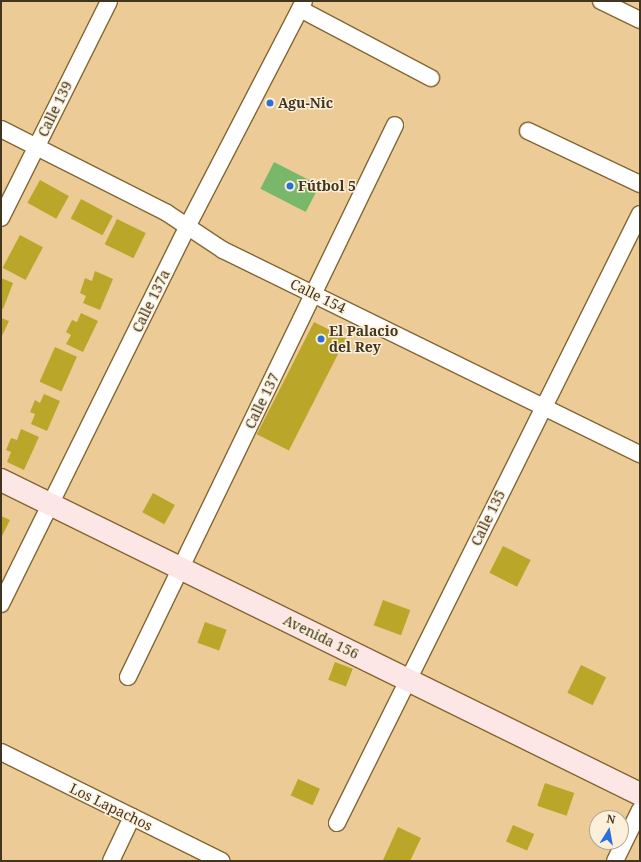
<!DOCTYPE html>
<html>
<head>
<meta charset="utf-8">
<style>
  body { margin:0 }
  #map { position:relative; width:641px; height:862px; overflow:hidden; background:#eccb96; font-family:"Noto Serif",serif }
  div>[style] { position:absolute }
  .green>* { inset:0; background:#79b86a; transform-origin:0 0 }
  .building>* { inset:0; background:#baa629; transform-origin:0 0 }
  .roads { filter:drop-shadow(1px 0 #836633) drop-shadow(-1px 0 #836633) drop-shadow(0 1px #836633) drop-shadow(0 -1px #836633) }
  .street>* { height:16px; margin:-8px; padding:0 8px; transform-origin:8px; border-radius:8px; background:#fff }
  .secondary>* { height:22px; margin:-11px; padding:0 11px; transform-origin:11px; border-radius:11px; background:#fde6e6 }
  .dots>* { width:11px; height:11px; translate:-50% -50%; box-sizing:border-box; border:2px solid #fdf0da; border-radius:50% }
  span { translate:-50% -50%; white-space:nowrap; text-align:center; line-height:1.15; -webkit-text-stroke:3px #fdf0da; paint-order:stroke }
  .poi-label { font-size:14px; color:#423520; font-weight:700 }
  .left { translate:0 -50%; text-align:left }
  .street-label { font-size:14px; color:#423520 }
  .frame { position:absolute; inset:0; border:2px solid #423520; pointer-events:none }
  .north { position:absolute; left:589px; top:810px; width:40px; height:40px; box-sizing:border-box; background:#fdf0da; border:1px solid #b2a590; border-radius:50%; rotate:11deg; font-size:11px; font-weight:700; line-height:16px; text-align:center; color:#423520 }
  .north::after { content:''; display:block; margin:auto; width:14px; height:18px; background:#2b6fdb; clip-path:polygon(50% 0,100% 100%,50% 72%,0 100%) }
</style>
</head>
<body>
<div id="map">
  <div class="green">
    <div style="left:274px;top:162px;width:51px;height:30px;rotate:27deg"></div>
  </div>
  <div class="building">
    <div style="left:40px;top:180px;width:33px;height:26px;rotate:29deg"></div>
    <div style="left:81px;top:199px;width:36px;height:22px;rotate:28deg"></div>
    <div style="left:117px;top:219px;width:32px;height:28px;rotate:26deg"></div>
    <div style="left:20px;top:235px;width:26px;height:37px;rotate:28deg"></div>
    <div style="clip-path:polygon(95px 271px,113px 279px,100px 310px,83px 303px,86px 296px,80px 293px,85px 278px,92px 281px)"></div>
    <div style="clip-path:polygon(1px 278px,13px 283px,3px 309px,1px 308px)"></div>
    <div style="clip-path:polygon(81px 313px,98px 321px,83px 352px,66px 344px,71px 335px,66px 332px,72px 320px,77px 322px)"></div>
    <div style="clip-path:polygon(1px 318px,9px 321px,1px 338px)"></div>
    <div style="left:314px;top:322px;width:36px;height:126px;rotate:27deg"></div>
    <div style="left:55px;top:347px;width:24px;height:38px;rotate:24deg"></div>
    <div style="clip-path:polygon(44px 394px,60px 401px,47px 431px,31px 424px,35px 414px,30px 412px,35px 400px,40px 403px)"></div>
    <div style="clip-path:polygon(21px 429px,39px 437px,24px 470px,7px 462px,11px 452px,6px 450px,11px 438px,17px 440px)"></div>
    <div style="left:153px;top:493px;width:25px;height:22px;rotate:29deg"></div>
    <div style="clip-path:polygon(1px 516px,10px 520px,1px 538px)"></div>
    <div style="left:503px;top:546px;width:31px;height:30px;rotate:27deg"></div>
    <div style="left:383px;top:600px;width:29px;height:27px;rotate:20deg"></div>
    <div style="left:205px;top:622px;width:23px;height:22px;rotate:20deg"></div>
    <div style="left:335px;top:662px;width:19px;height:19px;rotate:21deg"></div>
    <div style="left:581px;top:665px;width:28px;height:31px;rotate:26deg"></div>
    <div style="left:298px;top:779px;width:24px;height:18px;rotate:24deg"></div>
    <div style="left:545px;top:783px;width:31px;height:24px;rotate:19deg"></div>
    <div style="left:513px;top:825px;width:23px;height:18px;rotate:23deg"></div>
    <div style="clip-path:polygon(398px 827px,421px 838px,410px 861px,384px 861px,383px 860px)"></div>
  </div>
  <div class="roads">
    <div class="street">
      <div style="left:601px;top:1px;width:43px;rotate:26deg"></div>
      <div style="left:300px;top:9px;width:148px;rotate:27.8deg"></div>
      <div style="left:1px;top:129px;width:186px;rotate:26.8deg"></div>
      <div style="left:167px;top:213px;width:67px;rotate:33.5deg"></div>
      <div style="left:223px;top:250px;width:464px;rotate:26.1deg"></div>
      <div style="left:528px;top:131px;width:124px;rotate:25.3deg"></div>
      <div style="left:1px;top:218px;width:242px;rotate:-63.5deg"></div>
      <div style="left:1px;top:604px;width:420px;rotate:-63.7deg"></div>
      <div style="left:187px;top:227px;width:254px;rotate:-62.6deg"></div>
      <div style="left:128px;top:677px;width:613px;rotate:-64.19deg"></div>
      <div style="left:1px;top:752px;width:246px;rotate:26.3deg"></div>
      <div style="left:337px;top:823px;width:680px;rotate:-63.55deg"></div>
      <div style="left:111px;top:861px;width:49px;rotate:-64.5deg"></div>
      <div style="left:615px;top:861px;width:57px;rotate:-63.9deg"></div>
    </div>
    <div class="secondary">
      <div style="left:1px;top:480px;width:712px;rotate:26.17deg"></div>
    </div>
  </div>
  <div class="dots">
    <div style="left:270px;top:103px;background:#2b6fdb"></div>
    <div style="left:290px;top:186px;background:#2b6fdb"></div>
    <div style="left:321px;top:339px;background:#2b6fdb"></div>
  </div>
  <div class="poi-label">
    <span class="left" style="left:278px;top:103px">Agu-Nic</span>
    <span class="left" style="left:298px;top:186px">Fútbol 5</span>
    <span class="left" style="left:329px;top:339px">El Palacio<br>del Rey</span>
  </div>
  <div class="street-label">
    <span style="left:55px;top:109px;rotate:-64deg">Calle 139</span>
    <span style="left:318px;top:296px;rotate:26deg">Calle 154</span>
    <span style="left:151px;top:301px;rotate:-64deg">Calle 137a</span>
    <span style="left:262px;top:401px;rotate:-64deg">Calle 137</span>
    <span style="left:488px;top:518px;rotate:-64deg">Calle 135</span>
    <span style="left:321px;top:637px;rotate:26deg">Avenida 156</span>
    <span style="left:111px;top:807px;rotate:26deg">Los Lapachos</span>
  </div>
  <div class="frame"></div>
  <div class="north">N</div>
</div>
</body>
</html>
